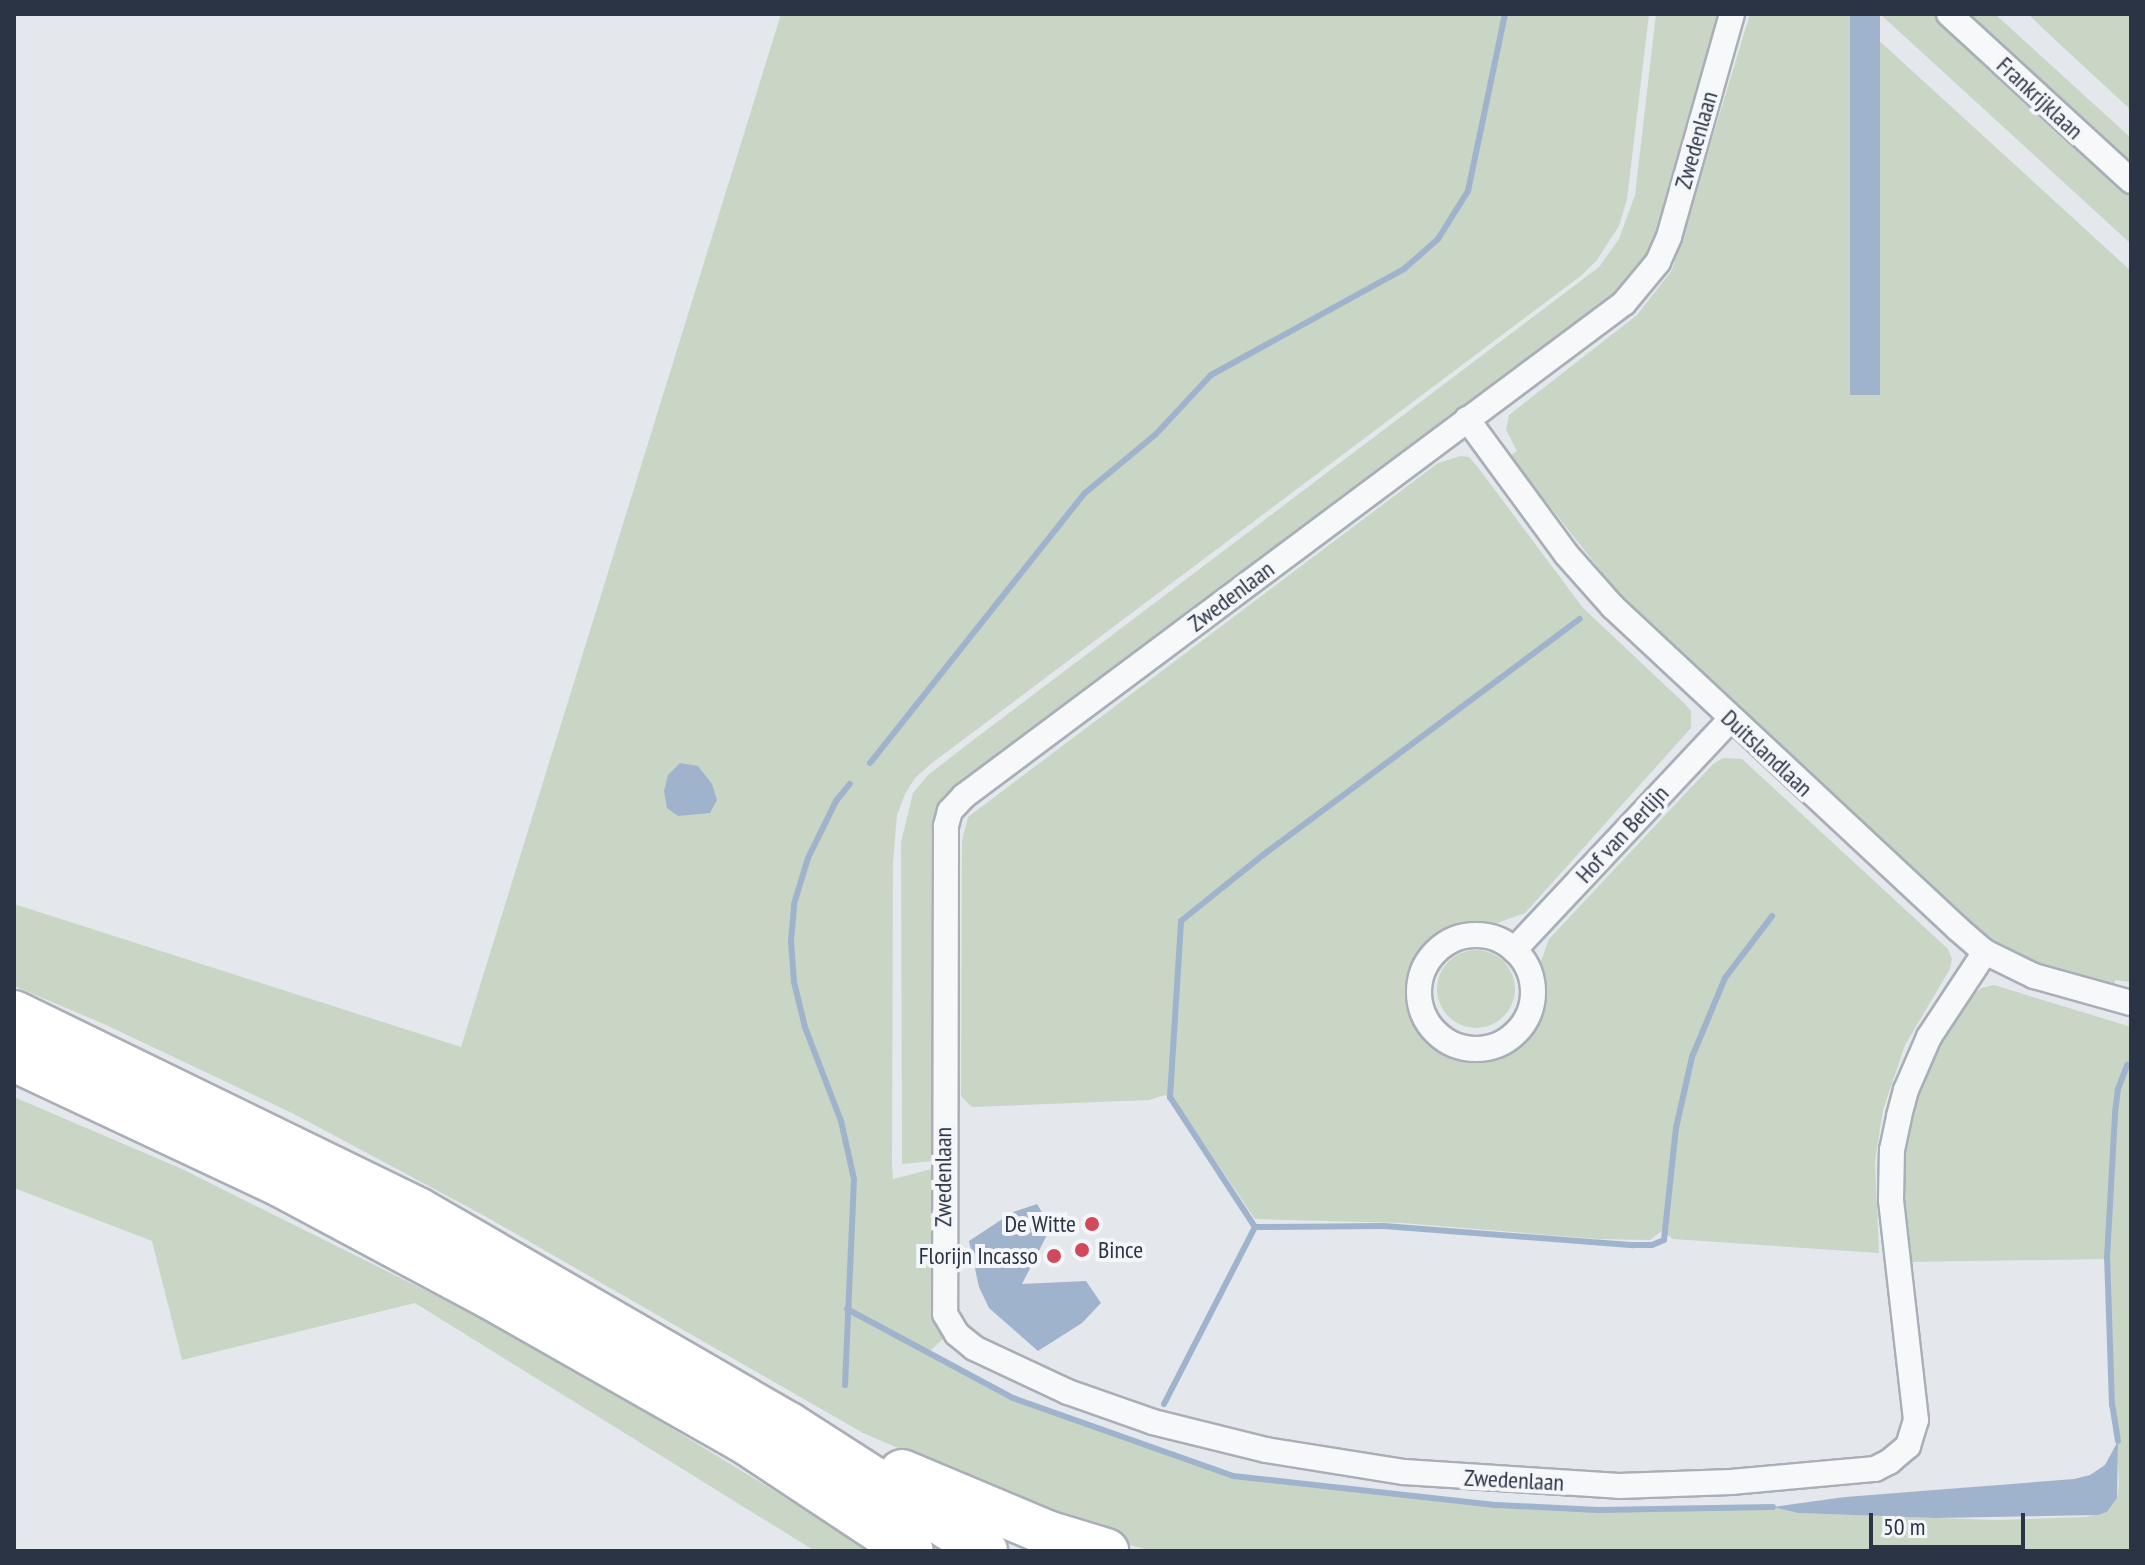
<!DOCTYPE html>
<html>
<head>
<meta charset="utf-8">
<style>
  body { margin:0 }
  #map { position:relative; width:2145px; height:1565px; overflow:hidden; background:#e4e7ec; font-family:"PT Sans Narrow",sans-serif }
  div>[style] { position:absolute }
  .green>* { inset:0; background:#c9d6c5 }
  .round { border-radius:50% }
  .water>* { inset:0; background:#9fb4cc; transform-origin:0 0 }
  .stream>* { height:6px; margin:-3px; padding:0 3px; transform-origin:3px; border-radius:3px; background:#9fb4cc }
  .roads { filter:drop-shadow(2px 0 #a9aeb7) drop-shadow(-2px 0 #a9aeb7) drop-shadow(0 2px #a9aeb7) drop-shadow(0 -2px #a9aeb7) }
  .minor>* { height:24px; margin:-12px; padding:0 12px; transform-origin:12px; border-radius:12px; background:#f7f8fa }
  .minor>.ring { margin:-12px; padding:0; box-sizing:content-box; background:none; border:24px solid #f7f8fa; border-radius:50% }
  .motorway>* { height:44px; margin:-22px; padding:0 22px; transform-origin:22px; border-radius:22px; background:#fff }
  .dots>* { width:22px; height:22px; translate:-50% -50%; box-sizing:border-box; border:4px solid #f4f6f9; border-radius:50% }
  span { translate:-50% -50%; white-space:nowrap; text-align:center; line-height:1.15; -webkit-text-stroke:8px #f4f6f9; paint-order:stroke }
  .street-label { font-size:24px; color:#2b3445 }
  .poi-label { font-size:24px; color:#2b3445 }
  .right { translate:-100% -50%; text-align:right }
  .left { translate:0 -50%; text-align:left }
  .frame { position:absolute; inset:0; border:16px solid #2b3445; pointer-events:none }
  .scale { position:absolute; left:1869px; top:1513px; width:156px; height:36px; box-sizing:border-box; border:4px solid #2b3445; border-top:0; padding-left:10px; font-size:24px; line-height:28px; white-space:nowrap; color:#2b3445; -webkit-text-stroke:6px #f4f6f9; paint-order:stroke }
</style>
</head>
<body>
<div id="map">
  <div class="green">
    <div style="clip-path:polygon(781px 14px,1649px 14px,1627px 199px,1619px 226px,1597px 260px,1582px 275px,932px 763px,915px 778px,905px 794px,897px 815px,893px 862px,892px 1164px,893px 1179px,932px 1169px,932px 1308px,944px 1338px,930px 1351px,969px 1376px,1040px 1409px,1233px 1476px,1497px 1505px,1598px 1510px,1773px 1507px,1798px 1513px,1996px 1520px,2085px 1517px,2107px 1512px,2117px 1498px,2119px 1483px,2107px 1259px,1907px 1262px,1902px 1170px,1911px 1110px,1934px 1047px,1965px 996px,1969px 1000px,1981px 988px,1994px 985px,2131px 1027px,2131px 1551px,1152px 1551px,1119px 1542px,863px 1433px,483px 1215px,294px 1114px,104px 1024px,14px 986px,14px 904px,461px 1047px)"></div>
    <div style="clip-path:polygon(1656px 14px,1723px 14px,1659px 234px,1633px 278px,1604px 307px,1462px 406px,965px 783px,936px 970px,933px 1161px,902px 1164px,901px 842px,913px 793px,928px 775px,968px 744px,1599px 267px,1619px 239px,1635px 195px)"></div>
    <div style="clip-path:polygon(1750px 14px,1850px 14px,2131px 271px,2131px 982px,2115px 980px,2114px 987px,2029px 960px,1986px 936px,1615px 589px,1510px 456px,1517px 451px,1506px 430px,1509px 415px,1637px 315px,1672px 270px)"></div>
    <div style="clip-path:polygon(1880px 14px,1934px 14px,2131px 197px,2131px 244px)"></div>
    <div style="clip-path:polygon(1968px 14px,1995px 14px,2131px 138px,2131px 166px)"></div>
    <div style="clip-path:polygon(2028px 14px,2131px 14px,2131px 110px,2052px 37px)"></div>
    <div style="clip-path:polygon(1461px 456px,1469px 457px,1477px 466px,1583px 608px,1684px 703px,1691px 711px,1691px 728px,1525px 913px,1497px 923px,1465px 922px,1449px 926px,1417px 952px,1406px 983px,1408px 1004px,1416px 1026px,1429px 1043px,1458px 1060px,1490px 1060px,1522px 1044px,1534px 1033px,1545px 1003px,1541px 961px,1549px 939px,1713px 764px,1723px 758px,1742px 759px,1948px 949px,1952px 959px,1950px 969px,1905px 1045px,1883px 1110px,1875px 1161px,1879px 1253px,1673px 1239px,1662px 1231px,1650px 1240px,1599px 1239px,1402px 1223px,1255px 1219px,1174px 1099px,1165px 1095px,1149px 1100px,972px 1107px,961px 1096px,962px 840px,968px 817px,1438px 463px)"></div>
    <div class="round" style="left:1437px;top:950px;width:78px;height:78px"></div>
    <div style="clip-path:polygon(14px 1097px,182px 1169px,535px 1345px,873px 1551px,815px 1551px,415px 1303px,182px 1360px,152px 1241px,14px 1188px)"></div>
  </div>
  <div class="water">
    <div style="left:1850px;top:14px;width:30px;height:381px"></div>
    <div style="clip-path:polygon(680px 763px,698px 766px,712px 784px,717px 800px,710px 813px,678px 816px,667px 808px,664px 791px,668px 775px)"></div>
    <div style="clip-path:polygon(1037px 1204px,1051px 1227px,1022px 1284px,1086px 1281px,1101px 1303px,1082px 1323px,1038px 1351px,989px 1308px,979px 1287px,969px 1241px,1013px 1212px)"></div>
    <div style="clip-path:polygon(2118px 1441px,2117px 1498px,2107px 1512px,2098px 1515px,1934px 1518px,1798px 1513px,1773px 1507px,1845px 1497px,2074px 1479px,2090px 1475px,2105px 1465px)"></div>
  </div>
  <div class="stream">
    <div style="left:870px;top:763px;width:345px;rotate:-51.5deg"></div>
    <div style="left:1085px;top:493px;width:92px;rotate:-39.7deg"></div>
    <div style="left:1156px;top:434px;width:81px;rotate:-47deg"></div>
    <div style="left:1211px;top:375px;width:220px;rotate:-28.8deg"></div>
    <div style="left:1404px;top:269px;width:45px;rotate:-41.4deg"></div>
    <div style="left:1438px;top:239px;width:57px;rotate:-58deg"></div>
    <div style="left:1468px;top:191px;width:181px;rotate:-78.2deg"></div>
    <div style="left:1255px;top:1227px;width:129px;rotate:-0.4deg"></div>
    <div style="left:1384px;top:1226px;width:250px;rotate:4.4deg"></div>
    <div style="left:1633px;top:1245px;width:19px"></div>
    <div style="left:1652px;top:1245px;width:13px;rotate:-23deg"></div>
    <div style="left:1664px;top:1240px;width:113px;rotate:-83.9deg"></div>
    <div style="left:1676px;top:1128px;width:73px;rotate:-77.3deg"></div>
    <div style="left:1692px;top:1057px;width:86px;rotate:-67.3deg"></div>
    <div style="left:1725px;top:978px;width:78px;rotate:-52.8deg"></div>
    <div style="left:847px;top:1309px;width:188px;rotate:28.2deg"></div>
    <div style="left:1013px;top:1398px;width:233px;rotate:19.5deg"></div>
    <div style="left:1233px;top:1476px;width:266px;rotate:6.3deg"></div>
    <div style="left:1497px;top:1505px;width:101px;rotate:2.8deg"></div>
    <div style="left:1598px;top:1510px;width:175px;rotate:-1deg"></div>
    <div style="left:845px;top:1385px;width:206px;rotate:-87.5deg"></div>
    <div style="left:854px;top:1179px;width:59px;rotate:-102.6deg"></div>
    <div style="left:841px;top:1121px;width:101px;rotate:-111deg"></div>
    <div style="left:805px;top:1027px;width:46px;rotate:-103.7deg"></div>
    <div style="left:794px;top:982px;width:41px;rotate:-94.2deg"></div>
    <div style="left:791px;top:941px;width:37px;rotate:-85deg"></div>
    <div style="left:794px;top:904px;width:48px;rotate:-73.1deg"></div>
    <div style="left:808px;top:858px;width:64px;rotate:-63.8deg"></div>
    <div style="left:836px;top:801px;width:22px;rotate:-51deg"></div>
    <div style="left:1164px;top:1404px;width:199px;rotate:-62.8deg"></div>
    <div style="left:1255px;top:1227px;width:155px;rotate:-123.2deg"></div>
    <div style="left:1170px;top:1097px;width:176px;rotate:-86.4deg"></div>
    <div style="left:1181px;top:921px;width:105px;rotate:-38.8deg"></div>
    <div style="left:1263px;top:855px;width:395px;rotate:-36.7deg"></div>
    <div style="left:2118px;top:1441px;width:36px;rotate:-99deg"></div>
    <div style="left:2112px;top:1405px;width:147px;rotate:-91.9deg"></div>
    <div style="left:2107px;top:1258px;width:145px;rotate:-86.8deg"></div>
    <div style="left:2115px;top:1113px;width:24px;rotate:-83deg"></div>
    <div style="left:2118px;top:1089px;width:26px;rotate:-69deg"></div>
  </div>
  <div class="roads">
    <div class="minor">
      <div style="left:1732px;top:14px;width:232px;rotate:105.8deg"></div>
      <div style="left:1669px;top:237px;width:27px;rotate:114deg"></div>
      <div style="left:1658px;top:262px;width:53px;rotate:129.7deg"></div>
      <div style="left:1624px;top:303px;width:824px;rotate:143.24deg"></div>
      <div style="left:964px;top:796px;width:21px;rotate:133deg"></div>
      <div style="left:950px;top:811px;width:16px;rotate:105deg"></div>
      <div style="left:946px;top:826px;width:488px;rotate:90.1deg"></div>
      <div style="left:945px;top:1314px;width:23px;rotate:59deg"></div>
      <div style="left:957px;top:1334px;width:22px;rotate:39deg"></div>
      <div style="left:974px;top:1348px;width:104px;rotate:25.1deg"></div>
      <div style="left:1068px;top:1392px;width:90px;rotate:19.4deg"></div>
      <div style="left:1153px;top:1422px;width:116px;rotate:13.9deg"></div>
      <div style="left:1266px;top:1450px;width:140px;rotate:9.1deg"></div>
      <div style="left:1404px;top:1472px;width:215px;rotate:3.7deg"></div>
      <div style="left:1619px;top:1486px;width:112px;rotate:-2deg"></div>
      <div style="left:1731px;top:1482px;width:145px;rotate:-5.2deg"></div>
      <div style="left:1875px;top:1469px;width:16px;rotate:-27deg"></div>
      <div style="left:1889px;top:1462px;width:25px;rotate:-40deg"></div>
      <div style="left:1908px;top:1446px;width:27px;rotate:-73deg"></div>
      <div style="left:1916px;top:1420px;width:221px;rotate:-96.5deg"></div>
      <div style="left:1891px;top:1200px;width:50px;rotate:-88.9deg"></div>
      <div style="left:1892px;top:1150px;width:35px;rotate:-78deg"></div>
      <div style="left:1899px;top:1116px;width:27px;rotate:-75deg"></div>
      <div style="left:1906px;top:1090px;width:58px;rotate:-66.5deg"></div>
      <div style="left:1929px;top:1037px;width:102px;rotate:-56.6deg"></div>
      <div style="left:1949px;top:14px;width:247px;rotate:42.5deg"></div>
      <div style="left:1467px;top:419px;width:167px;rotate:53.7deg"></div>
      <div style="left:1566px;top:554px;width:71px;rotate:48.4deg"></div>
      <div style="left:1613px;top:607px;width:471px;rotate:43deg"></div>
      <div style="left:1957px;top:928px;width:37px;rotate:41deg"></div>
      <div style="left:1985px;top:952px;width:55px;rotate:26.1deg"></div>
      <div style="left:2034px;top:976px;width:101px;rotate:15.6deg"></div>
      <div class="ring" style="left:1419px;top:935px;width:90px;height:90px"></div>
      <div style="left:1514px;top:950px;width:316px;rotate:-46.8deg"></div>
    </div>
    <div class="motorway">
      <div style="left:14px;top:1013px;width:449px;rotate:26deg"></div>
      <div style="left:418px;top:1210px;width:429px;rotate:30.1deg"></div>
      <div style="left:789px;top:1425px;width:233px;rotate:32.7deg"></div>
      <div style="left:14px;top:1059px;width:294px;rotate:25.2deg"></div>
      <div style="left:280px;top:1184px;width:239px;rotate:28.2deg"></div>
      <div style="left:491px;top:1297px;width:290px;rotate:29.6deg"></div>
      <div style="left:743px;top:1440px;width:201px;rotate:33.5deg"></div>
      <div style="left:902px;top:1472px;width:157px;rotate:22.8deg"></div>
      <div style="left:1047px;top:1533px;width:62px;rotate:17deg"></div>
    </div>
  </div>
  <div class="dots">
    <div style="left:1092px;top:1224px;background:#d1495b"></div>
    <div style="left:1082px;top:1250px;background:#d1495b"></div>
    <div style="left:1054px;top:1256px;background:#d1495b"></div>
  </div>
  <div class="street-label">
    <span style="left:2040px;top:98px;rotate:43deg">Frankrijklaan</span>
    <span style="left:1696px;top:140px;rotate:-74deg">Zwedenlaan</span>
    <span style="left:1231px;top:596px;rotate:-37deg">Zwedenlaan</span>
    <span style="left:1767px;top:753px;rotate:43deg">Duitslandlaan</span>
    <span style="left:1622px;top:834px;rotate:-47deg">Hof van Berlijn</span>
    <span style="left:943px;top:1177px;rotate:-90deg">Zwedenlaan</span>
    <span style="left:1514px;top:1480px;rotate:3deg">Zwedenlaan</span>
  </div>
  <div class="poi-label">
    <span class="right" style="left:1076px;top:1224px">De Witte</span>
    <span class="left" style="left:1098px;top:1250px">Bince</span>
    <span class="right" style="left:1038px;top:1256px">Florijn Incasso</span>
  </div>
  <div class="frame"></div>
  <div class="scale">50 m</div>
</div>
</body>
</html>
